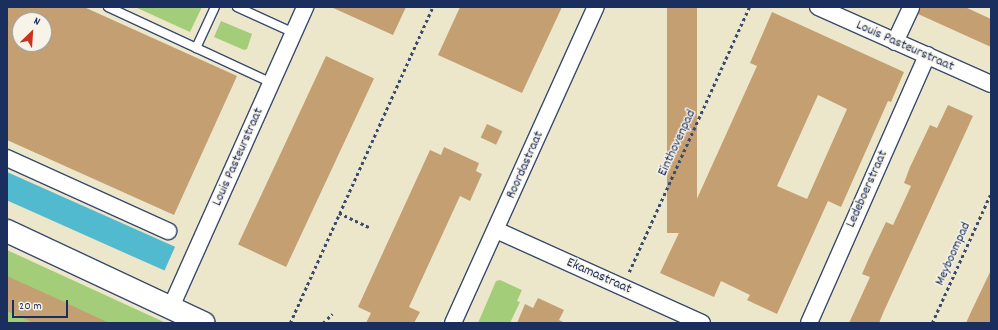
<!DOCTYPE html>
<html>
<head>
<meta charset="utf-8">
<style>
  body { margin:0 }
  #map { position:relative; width:998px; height:330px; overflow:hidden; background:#ece7cb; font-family:Dekko,sans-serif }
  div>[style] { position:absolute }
  .green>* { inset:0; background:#a4cd79 }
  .water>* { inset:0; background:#51bace; transform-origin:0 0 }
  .building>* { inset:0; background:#c49f72; transform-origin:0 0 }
  .path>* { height:2.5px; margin-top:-1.25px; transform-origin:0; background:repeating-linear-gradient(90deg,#3a4b6e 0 3px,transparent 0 6px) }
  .roads { filter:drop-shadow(1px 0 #3a4b6e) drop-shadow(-1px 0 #3a4b6e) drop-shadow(0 1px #3a4b6e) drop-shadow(0 -1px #3a4b6e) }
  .lane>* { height:8px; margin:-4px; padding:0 4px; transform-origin:4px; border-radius:4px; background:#fff }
  .street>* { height:16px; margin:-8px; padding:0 8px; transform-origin:8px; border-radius:8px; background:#fff }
  .secondary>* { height:22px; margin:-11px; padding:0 11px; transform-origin:11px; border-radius:11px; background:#fff }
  span { translate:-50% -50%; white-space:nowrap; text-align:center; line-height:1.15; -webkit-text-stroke:3px #f7f3e8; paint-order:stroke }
  .street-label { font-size:14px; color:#1b2f5e }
  .frame { position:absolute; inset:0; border:8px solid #1b2f5e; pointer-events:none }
  .north { position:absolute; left:12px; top:12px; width:40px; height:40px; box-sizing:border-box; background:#f7f3e8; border:1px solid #9fa5b1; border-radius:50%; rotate:25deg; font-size:11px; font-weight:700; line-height:16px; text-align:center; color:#1b2f5e }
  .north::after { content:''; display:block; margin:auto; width:14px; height:18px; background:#c8321e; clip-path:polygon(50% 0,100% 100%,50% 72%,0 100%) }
  .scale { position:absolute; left:12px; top:300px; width:56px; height:18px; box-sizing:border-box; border:2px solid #1b2f5e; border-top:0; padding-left:5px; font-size:12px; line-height:14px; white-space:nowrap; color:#1b2f5e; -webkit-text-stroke:3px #f7f3e8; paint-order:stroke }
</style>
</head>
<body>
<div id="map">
  <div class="green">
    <div style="clip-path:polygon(135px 7px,202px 7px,190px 32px)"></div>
    <div style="clip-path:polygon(221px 21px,252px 34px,247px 49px,244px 50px,214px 37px)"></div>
    <div style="clip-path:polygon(7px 250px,166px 323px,7px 323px)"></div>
    <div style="clip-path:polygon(500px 280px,522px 290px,517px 301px,520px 302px,510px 323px,478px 323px,496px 281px)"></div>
  </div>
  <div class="water">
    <div style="left:7px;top:172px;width:184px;height:26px;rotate:24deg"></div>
  </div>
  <div class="building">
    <div style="clip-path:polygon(evenodd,7px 7px,84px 7px,237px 76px,174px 215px,7px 140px,7px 7px,20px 20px,44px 20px,44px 44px,20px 44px,20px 20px)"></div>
    <div style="clip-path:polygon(331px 7px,406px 7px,393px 35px)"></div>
    <div style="clip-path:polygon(460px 7px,562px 7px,522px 93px,438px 55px)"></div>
    <div style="left:667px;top:7px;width:30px;height:226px"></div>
    <div style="clip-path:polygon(920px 7px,965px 7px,991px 19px,991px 47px,918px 14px)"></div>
    <div style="clip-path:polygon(evenodd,772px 12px,904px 72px,891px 102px,888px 101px,841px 207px,828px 201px,777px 314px,747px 300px,750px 295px,721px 281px,714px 297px,660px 273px,684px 222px,686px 223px,757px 66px,750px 63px,772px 12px,818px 95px,847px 109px,807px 199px,777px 186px,818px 95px)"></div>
    <div style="left:326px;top:56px;width:53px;height:208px;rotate:25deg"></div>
    <div style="clip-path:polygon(948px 105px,973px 116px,884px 311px,879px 323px,849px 323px,870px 277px,862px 274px,869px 258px,886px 222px,893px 225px,911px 186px,904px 183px,910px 167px,930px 125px,937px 128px)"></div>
    <div style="left:487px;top:124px;width:17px;height:15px;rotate:25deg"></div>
    <div style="clip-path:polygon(444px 147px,479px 163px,476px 171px,482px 174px,470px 201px,460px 196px,409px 307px,420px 312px,414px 323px,366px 323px,371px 313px,358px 307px,430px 150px,441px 155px)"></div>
    <div style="clip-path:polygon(991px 270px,991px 323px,966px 323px,971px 312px)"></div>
    <div style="clip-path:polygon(7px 276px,60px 300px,109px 323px,34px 323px,7px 311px)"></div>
    <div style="clip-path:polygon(538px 298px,564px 310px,559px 320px,565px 323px,517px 323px,525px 304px,533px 308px)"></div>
  </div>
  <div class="path">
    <div style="left:339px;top:213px;width:35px;rotate:25deg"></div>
    <div style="left:629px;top:272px;width:291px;rotate:-65.6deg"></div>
    <div style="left:290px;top:323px;width:347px;rotate:-65.7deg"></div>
    <div style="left:323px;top:323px;width:13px;rotate:-45deg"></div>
    <div style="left:932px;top:323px;width:143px;rotate:-65.6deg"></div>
  </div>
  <div class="roads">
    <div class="lane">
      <div style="left:108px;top:7px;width:181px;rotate:24.9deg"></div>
      <div style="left:237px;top:7px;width:63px;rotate:24.5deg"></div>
      <div style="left:196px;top:48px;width:45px;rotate:-65.1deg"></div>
    </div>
    <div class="street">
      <div style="left:818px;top:7px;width:189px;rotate:24deg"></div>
      <div style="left:895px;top:42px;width:38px;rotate:-65deg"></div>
      <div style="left:7px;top:158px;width:177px;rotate:24.4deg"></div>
      <div style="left:496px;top:230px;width:226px;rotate:24.3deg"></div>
      <div style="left:171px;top:307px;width:329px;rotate:-65.9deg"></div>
      <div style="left:453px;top:323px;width:347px;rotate:-65.7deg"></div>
      <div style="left:809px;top:323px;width:293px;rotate:-66.2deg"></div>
    </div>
    <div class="secondary">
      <div style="left:7px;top:231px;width:217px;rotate:25.1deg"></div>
    </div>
  </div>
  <div class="street-label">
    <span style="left:905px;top:46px;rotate:24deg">Louis Pasteurstraat</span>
    <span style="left:677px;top:143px;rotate:-65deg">Einthovenpad</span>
    <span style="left:238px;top:157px;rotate:-66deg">Louis Pasteurstraat</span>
    <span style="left:525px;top:165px;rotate:-66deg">Roordastraat</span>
    <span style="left:867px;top:189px;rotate:-66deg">Ledeboerstraat</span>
    <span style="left:953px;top:254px;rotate:-66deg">Meyboompad</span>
    <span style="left:599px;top:276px;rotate:24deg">Ekamastraat</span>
  </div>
  <div class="frame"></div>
  <div class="north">N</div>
  <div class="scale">20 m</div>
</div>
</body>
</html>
